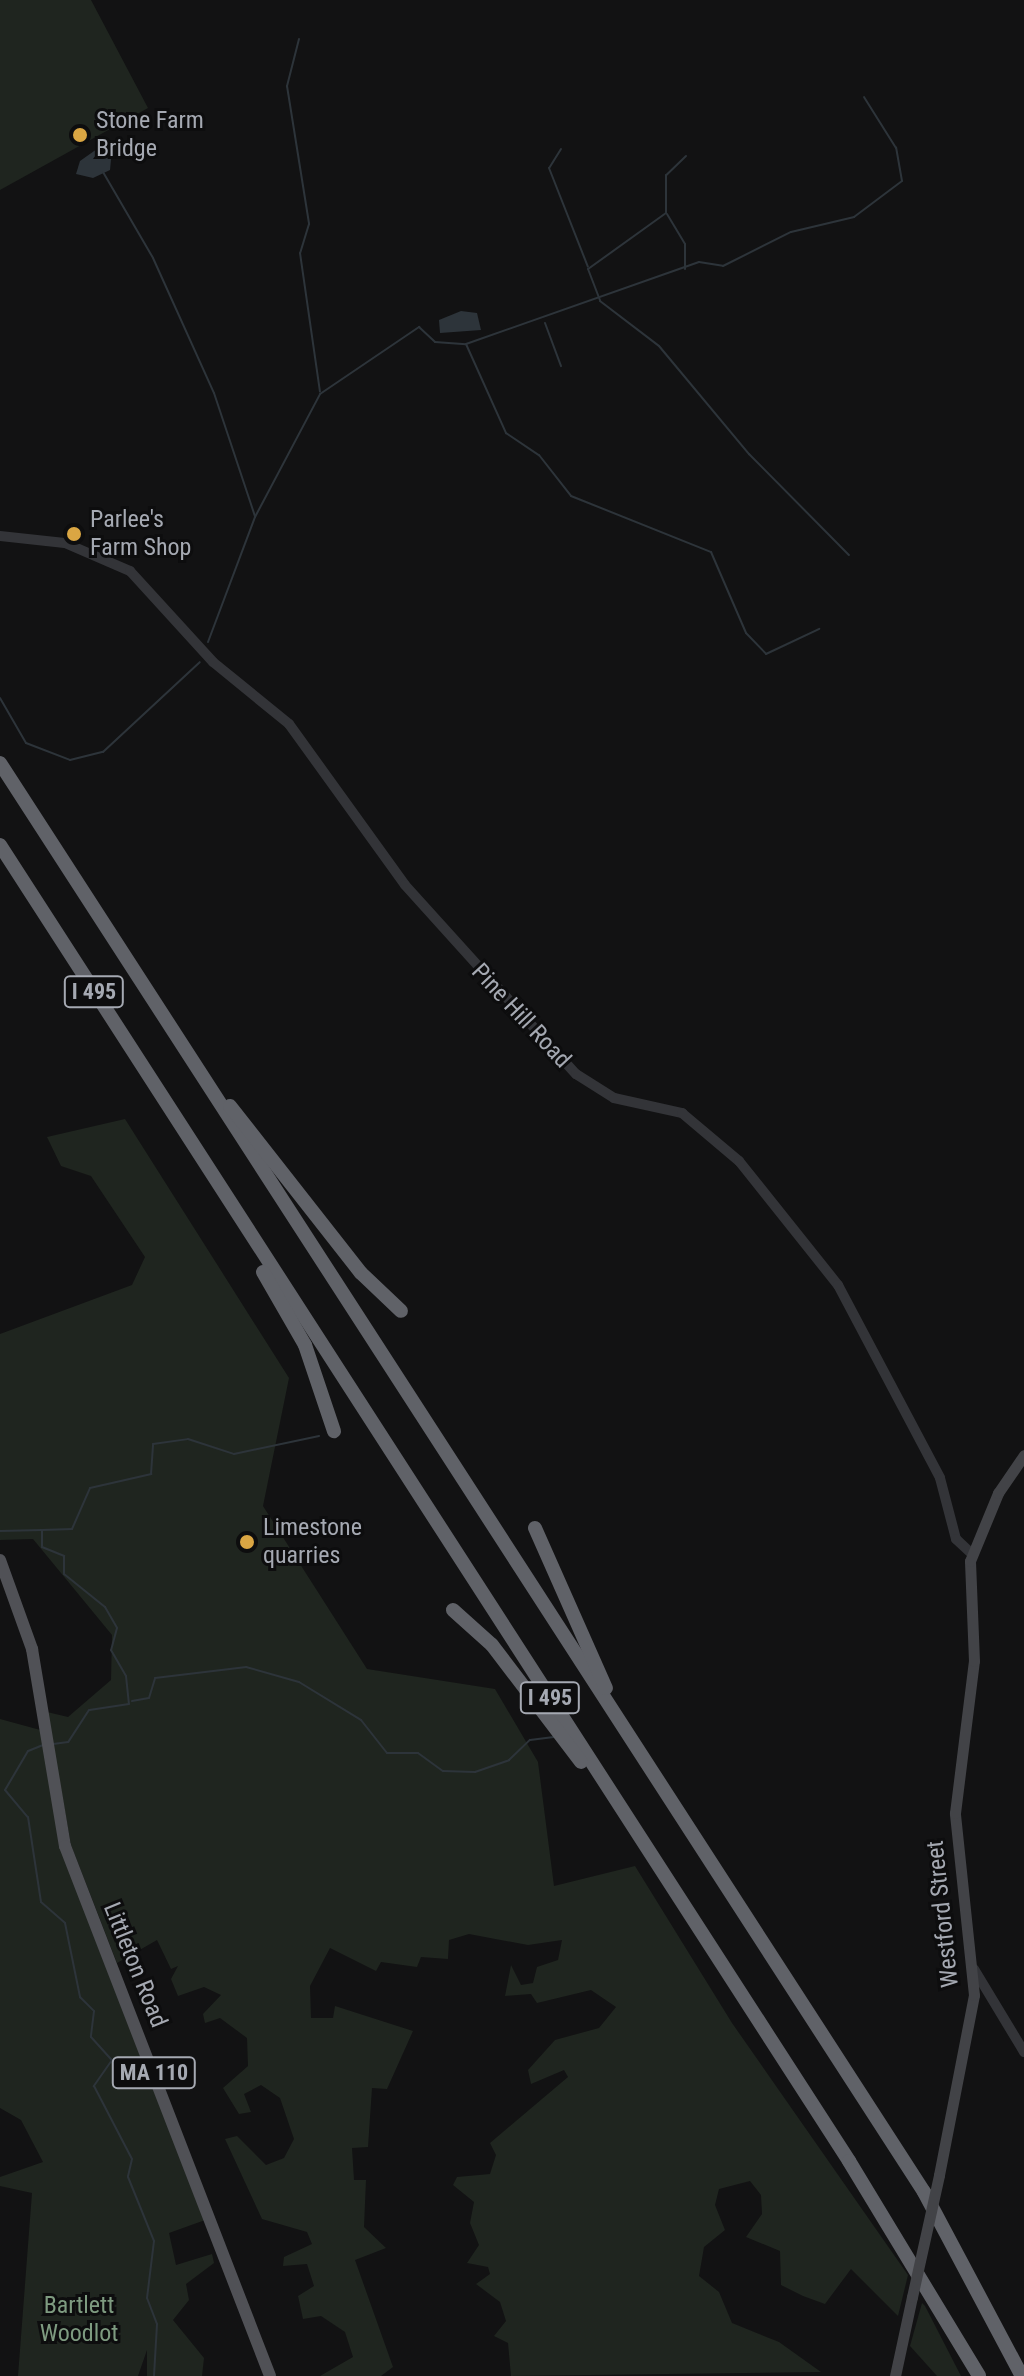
<!DOCTYPE html>
<html>
<head>
<meta charset="utf-8">
<style>
  body { margin:0 }
  #map { position:relative; width:1024px; height:2376px; overflow:hidden; background:#121213; font-family:"Roboto Condensed",sans-serif }
  div>[style] { position:absolute }
  .green>* { inset:0; background:#1f251f }
  .water>* { inset:0; background:#2d343a }
  .stream>* { height:2px; margin:-1px; padding:0 1px; transform-origin:1px; border-radius:1px; background:#2d343a }
  .tertiary>* { height:10px; margin:-5px; padding:0 5px; transform-origin:5px; border-radius:5px; background:#333438 }
  .secondary>* { height:11px; margin:-5.5px; padding:0 5.5px; transform-origin:5.5px; border-radius:5.5px; background:#424347 }
  .primary>* { height:12px; margin:-6px; padding:0 6px; transform-origin:6px; border-radius:6px; background:#505156 }
  .motorway>* { height:14px; margin:-7px; padding:0 7px; transform-origin:7px; border-radius:7px; background:#606268 }
  .secondary-bridge>* { height:11px; margin:-5.5px; padding:0 5.5px; transform-origin:5.5px; border-radius:5.5px; background:#424347 }
  .dots>* { width:22px; height:22px; translate:-50% -50%; box-sizing:border-box; border:4px solid #0d0d0e; border-radius:50% }
  span { translate:-50% -50%; white-space:nowrap; text-align:center; line-height:1.15; -webkit-text-stroke:6px #0d0d0e; paint-order:stroke }
  .shield-label span { padding:2px 6px; background:#0d0d0e; border:2px solid; border-radius:6px; -webkit-text-stroke-width:0 }
  .shield-label { font-size:22px; color:#a5a9b2; font-weight:700 }
  .poi-label { font-size:24px; color:#a5a9b2 }
  .left { translate:0 -50%; text-align:left }
  .street-label { font-size:24px; color:#a5a9b2 }
  .park-label { font-size:24px; color:#7e9b80 }
</style>
</head>
<body>
<div id="map">
  <div class="green">
    <div style="clip-path:polygon(0 0,91px 0,148px 108px,0 190px)"></div>
    <div style="clip-path:polygon(125px 1119px,289px 1378px,263px 1506px,367px 1669px,495px 1689px,538px 1762px,554px 1886px,635px 1866px,732px 2023px,908px 2275px,898px 2316px,851px 2269px,825px 2304px,803px 2296px,781px 2285px,780px 2251px,746px 2237px,762px 2214px,761px 2195px,750px 2181px,719px 2189px,715px 2205px,725px 2230px,704px 2247px,699px 2276px,719px 2292px,732px 2323px,779px 2342px,821px 2372px,511px 2376px,508px 2343px,494px 2336px,506px 2321px,500px 2302px,476px 2284px,490px 2274px,488px 2267px,467px 2263px,479px 2245px,470px 2223px,474px 2202px,453px 2185px,457px 2177px,490px 2174px,496px 2155px,490px 2143px,568px 2077px,564px 2070px,531px 2084px,528px 2070px,555px 2040px,599px 2028px,616px 2007px,591px 1990px,537px 2003px,531px 1994px,505px 1996px,511px 1965px,521px 1985px,533px 1983px,537px 1967px,558px 1960px,562px 1940px,528px 1945px,469px 1934px,449px 1940px,448px 1959px,421px 1957px,417px 1967px,381px 1962px,376px 1971px,330px 1948px,310px 1986px,311px 2018px,333px 2018px,335px 2006px,413px 2031px,387px 2089px,372px 2088px,368px 2147px,352px 2148px,354px 2180px,366px 2180px,364px 2227px,386px 2248px,355px 2260px,393px 2367px,381px 2376px,320px 2376px,353px 2357px,345px 2332px,321px 2316px,303px 2319px,298px 2296px,314px 2286px,307px 2264px,283px 2266px,284px 2257px,312px 2244px,307px 2232px,262px 2219px,225px 2139px,237px 2136px,266px 2165px,284px 2158px,294px 2139px,280px 2098px,261px 2085px,244px 2094px,251px 2112px,239px 2114px,223px 2088px,248px 2066px,247px 2038px,220px 2018px,205px 2023px,203px 2014px,221px 1995px,204px 1987px,178px 1996px,171px 1979px,178px 1966px,171px 1969px,157px 1940px,117px 1963px,71px 1845px,47px 1712px,68px 1717px,111px 1680px,112px 1635px,33px 1539px,0 1540px,0 1334px,132px 1285px,145px 1257px,91px 1176px,61px 1166px,47px 1137px)"></div>
    <div style="clip-path:polygon(0 1719px,44px 1731px,54px 1808px,208px 2219px,169px 2233px,176px 2265px,212px 2254px,214px 2263px,186px 2284px,189px 2300px,173px 2320px,204px 2358px,202px 2376px,147px 2376px,147px 2350px,138px 2376px,18px 2376px,32px 2193px,0 2186px,0 2177px,43px 2162px,21px 2120px,0 2108px)"></div>
    <div style="clip-path:polygon(922px 2303px,925px 2306px,961px 2376px,937px 2376px,910px 2346px)"></div>
  </div>
  <div class="water">
    <div style="clip-path:polygon(104px 144px,112px 149px,110px 170px,93px 178px,76px 174px,80px 161px)"></div>
    <div style="clip-path:polygon(461px 311px,477px 313px,481px 330px,440px 333px,439px 320px)"></div>
  </div>
  <div class="stream">
    <div style="left:299px;top:39px;width:49px;rotate:104.3deg"></div>
    <div style="left:287px;top:86px;width:140px;rotate:80.9deg"></div>
    <div style="left:309px;top:224px;width:30px;rotate:107deg"></div>
    <div style="left:300px;top:253px;width:140px;rotate:81.8deg"></div>
    <div style="left:561px;top:149px;width:22px;rotate:122deg"></div>
    <div style="left:549px;top:168px;width:106px;rotate:68.5deg"></div>
    <div style="left:686px;top:156px;width:28px;rotate:136deg"></div>
    <div style="left:666px;top:175px;width:38px;rotate:90deg"></div>
    <div style="left:666px;top:213px;width:96px;rotate:144.3deg"></div>
    <div style="left:588px;top:269px;width:34px;rotate:69deg"></div>
    <div style="left:600px;top:301px;width:74px;rotate:37.3deg"></div>
    <div style="left:659px;top:346px;width:141px;rotate:50.2deg"></div>
    <div style="left:749px;top:454px;width:142px;rotate:45.3deg"></div>
    <div style="left:103px;top:172px;width:99px;rotate:59.8deg"></div>
    <div style="left:153px;top:258px;width:148px;rotate:65.7deg"></div>
    <div style="left:214px;top:393px;width:130px;rotate:71.6deg"></div>
    <div style="left:667px;top:214px;width:35px;rotate:59deg"></div>
    <div style="left:685px;top:244px;width:25px;rotate:90deg"></div>
    <div style="left:545px;top:323px;width:46px;rotate:69.6deg"></div>
    <div style="left:466px;top:344px;width:98px;rotate:65.8deg"></div>
    <div style="left:506px;top:433px;width:40px;rotate:34deg"></div>
    <div style="left:539px;top:455px;width:52px;rotate:52deg"></div>
    <div style="left:571px;top:496px;width:151px;rotate:21.8deg"></div>
    <div style="left:711px;top:552px;width:88px;rotate:66.6deg"></div>
    <div style="left:746px;top:633px;width:29px;rotate:46deg"></div>
    <div style="left:766px;top:654px;width:59px;rotate:-25.3deg"></div>
    <div style="left:208px;top:642px;width:134px;rotate:-69.4deg"></div>
    <div style="left:255px;top:517px;width:139px;rotate:-62.1deg"></div>
    <div style="left:320px;top:394px;width:120px;rotate:-34.1deg"></div>
    <div style="left:419px;top:327px;width:22px;rotate:43deg"></div>
    <div style="left:435px;top:342px;width:31px;rotate:4deg"></div>
    <div style="left:466px;top:344px;width:247px;rotate:-19.4deg"></div>
    <div style="left:699px;top:262px;width:24px;rotate:9deg"></div>
    <div style="left:723px;top:266px;width:76px;rotate:-26.6deg"></div>
    <div style="left:791px;top:232px;width:65px;rotate:-13.4deg"></div>
    <div style="left:854px;top:217px;width:60px;rotate:-36.9deg"></div>
    <div style="left:902px;top:181px;width:34px;rotate:-100deg"></div>
    <div style="left:896px;top:148px;width:60px;rotate:-122.1deg"></div>
    <div style="left:0;top:698px;width:52px;rotate:60deg"></div>
    <div style="left:26px;top:743px;width:47px;rotate:21.1deg"></div>
    <div style="left:70px;top:760px;width:34px;rotate:-14deg"></div>
    <div style="left:103px;top:752px;width:132px;rotate:-42.9deg"></div>
    <div style="left:42px;top:1530px;width:30px;rotate:-2deg"></div>
    <div style="left:72px;top:1529px;width:45px;rotate:-66.3deg"></div>
    <div style="left:90px;top:1488px;width:63px;rotate:-12.9deg"></div>
    <div style="left:151px;top:1474px;width:30px;rotate:-86deg"></div>
    <div style="left:153px;top:1444px;width:35px;rotate:-8deg"></div>
    <div style="left:188px;top:1439px;width:48px;rotate:18.1deg"></div>
    <div style="left:234px;top:1454px;width:87px;rotate:-12deg"></div>
    <div style="left:0;top:1531px;width:42px;rotate:-1.4deg"></div>
    <div style="left:42px;top:1530px;width:17px;rotate:90deg"></div>
    <div style="left:42px;top:1547px;width:24px;rotate:22deg"></div>
    <div style="left:64px;top:1556px;width:18px;rotate:90deg"></div>
    <div style="left:64px;top:1574px;width:53px;rotate:38.8deg"></div>
    <div style="left:105px;top:1607px;width:24px;rotate:60deg"></div>
    <div style="left:117px;top:1628px;width:23px;rotate:105deg"></div>
    <div style="left:111px;top:1650px;width:30px;rotate:60deg"></div>
    <div style="left:126px;top:1676px;width:28px;rotate:84deg"></div>
    <div style="left:129px;top:1704px;width:40px;rotate:171.5deg"></div>
    <div style="left:89px;top:1710px;width:38px;rotate:123deg"></div>
    <div style="left:68px;top:1742px;width:15px;rotate:172deg"></div>
    <div style="left:132px;top:1701px;width:17px;rotate:-10deg"></div>
    <div style="left:149px;top:1698px;width:21px;rotate:-73deg"></div>
    <div style="left:155px;top:1678px;width:92px;rotate:-6.9deg"></div>
    <div style="left:246px;top:1667px;width:55px;rotate:15.8deg"></div>
    <div style="left:299px;top:1682px;width:73px;rotate:31.5deg"></div>
    <div style="left:361px;top:1720px;width:42px;rotate:51.8deg"></div>
    <div style="left:387px;top:1753px;width:31px"></div>
    <div style="left:418px;top:1753px;width:31px;rotate:36deg"></div>
    <div style="left:443px;top:1771px;width:32px;rotate:2deg"></div>
    <div style="left:475px;top:1772px;width:36px;rotate:-19deg"></div>
    <div style="left:509px;top:1760px;width:29px;rotate:-44deg"></div>
    <div style="left:530px;top:1740px;width:24px;rotate:-7deg"></div>
    <div style="left:43px;top:1745px;width:16px;rotate:158deg"></div>
    <div style="left:28px;top:1751px;width:45px;rotate:120.5deg"></div>
    <div style="left:5px;top:1790px;width:35px;rotate:50deg"></div>
    <div style="left:28px;top:1817px;width:86px;rotate:81.3deg"></div>
    <div style="left:41px;top:1902px;width:32px;rotate:41deg"></div>
    <div style="left:65px;top:1923px;width:76px;rotate:78.5deg"></div>
    <div style="left:80px;top:1997px;width:20px;rotate:45deg"></div>
    <div style="left:94px;top:2011px;width:26px;rotate:97deg"></div>
    <div style="left:91px;top:2037px;width:31px;rotate:48deg"></div>
    <div style="left:112px;top:2060px;width:32px;rotate:125deg"></div>
    <div style="left:94px;top:2086px;width:82px;rotate:62.5deg"></div>
    <div style="left:132px;top:2159px;width:18px;rotate:103deg"></div>
    <div style="left:128px;top:2177px;width:69px;rotate:67.9deg"></div>
    <div style="left:154px;top:2241px;width:57px;rotate:97deg"></div>
    <div style="left:147px;top:2298px;width:28px;rotate:69deg"></div>
    <div style="left:157px;top:2324px;width:52px;rotate:93.3deg"></div>
  </div>
  <div class="tertiary">
    <div style="left:0;top:536px;width:65px;rotate:6.1deg"></div>
    <div style="left:65px;top:543px;width:71px;rotate:23.3deg"></div>
    <div style="left:130px;top:571px;width:123px;rotate:47.6deg"></div>
    <div style="left:213px;top:662px;width:98px;rotate:39.2deg"></div>
    <div style="left:289px;top:724px;width:198px;rotate:54.2deg"></div>
    <div style="left:405px;top:885px;width:255px;rotate:47.9deg"></div>
    <div style="left:576px;top:1074px;width:45px;rotate:32.3deg"></div>
    <div style="left:614px;top:1098px;width:70px;rotate:12.4deg"></div>
    <div style="left:682px;top:1113px;width:75px;rotate:40.1deg"></div>
    <div style="left:739px;top:1161px;width:159px;rotate:51.4deg"></div>
    <div style="left:838px;top:1285px;width:218px;rotate:62.1deg"></div>
    <div style="left:940px;top:1478px;width:63px;rotate:75.3deg"></div>
    <div style="left:956px;top:1539px;width:21px;rotate:43deg"></div>
    <div style="left:974px;top:1969px;width:97px;rotate:58.9deg"></div>
  </div>
  <div class="secondary">
    <div style="left:939px;top:2175px;width:183px;rotate:-79deg"></div>
    <div style="left:974px;top:1995px;width:183px;rotate:-96deg"></div>
    <div style="left:955px;top:1813px;width:153px;rotate:-82.9deg"></div>
    <div style="left:974px;top:1661px;width:100px;rotate:-92.3deg"></div>
    <div style="left:970px;top:1561px;width:74px;rotate:-67.6deg"></div>
    <div style="left:998px;top:1493px;width:46px;rotate:-55.6deg"></div>
    <div style="left:895px;top:2376px;width:81px;rotate:-77.9deg"></div>
  </div>
  <div class="primary">
    <div style="left:0;top:1560px;width:95px;rotate:70.2deg"></div>
    <div style="left:32px;top:1649px;width:200px;rotate:80.5deg"></div>
    <div style="left:65px;top:1846px;width:568px;rotate:68.85deg"></div>
  </div>
  <div class="motorway">
    <div style="left:0;top:763px;width:1702px;rotate:57.11deg"></div>
    <div style="left:924px;top:2192px;width:208px;rotate:62deg"></div>
    <div style="left:0;top:845px;width:1566px;rotate:57.17deg"></div>
    <div style="left:849px;top:2161px;width:251px;rotate:58.8deg"></div>
    <div style="left:230px;top:1106px;width:212px;rotate:51.9deg"></div>
    <div style="left:361px;top:1273px;width:55px;rotate:43.5deg"></div>
    <div style="left:263px;top:1272px;width:84px;rotate:60.1deg"></div>
    <div style="left:305px;top:1345px;width:91px;rotate:71.4deg"></div>
    <div style="left:535px;top:1528px;width:175px;rotate:66.1deg"></div>
    <div style="left:453px;top:1610px;width:52px;rotate:41.9deg"></div>
    <div style="left:492px;top:1645px;width:147px;rotate:52.7deg"></div>
  </div>
  <div class="secondary-bridge">
    <div style="left:912px;top:2297px;width:125px;rotate:-77.5deg"></div>
  </div>
  <div class="dots">
    <div style="left:80px;top:135px;background:#daa643"></div>
    <div style="left:74px;top:534px;background:#daa643"></div>
    <div style="left:247px;top:1542px;background:#daa643"></div>
  </div>
  <div class="shield-label">
    <span style="left:94px;top:992px">I 495</span>
    <span style="left:550px;top:1698px">I 495</span>
    <span style="left:154px;top:2073px">MA 110</span>
  </div>
  <div class="poi-label">
    <span class="left" style="left:96px;top:135px">Stone Farm<br>Bridge</span>
    <span class="left" style="left:90px;top:534px">Parlee's<br>Farm Shop</span>
    <span class="left" style="left:263px;top:1542px">Limestone<br>quarries</span>
  </div>
  <div class="street-label">
    <span style="left:521px;top:1016px;rotate:47deg">Pine Hill Road</span>
    <span style="left:943px;top:1914px;rotate:-96deg">Westford Street</span>
    <span style="left:135px;top:1965px;rotate:68deg">Littleton Road</span>
  </div>
  <div class="park-label">
    <span style="left:79px;top:2320px">Bartlett<br>Woodlot</span>
  </div>
</div>
</body>
</html>
